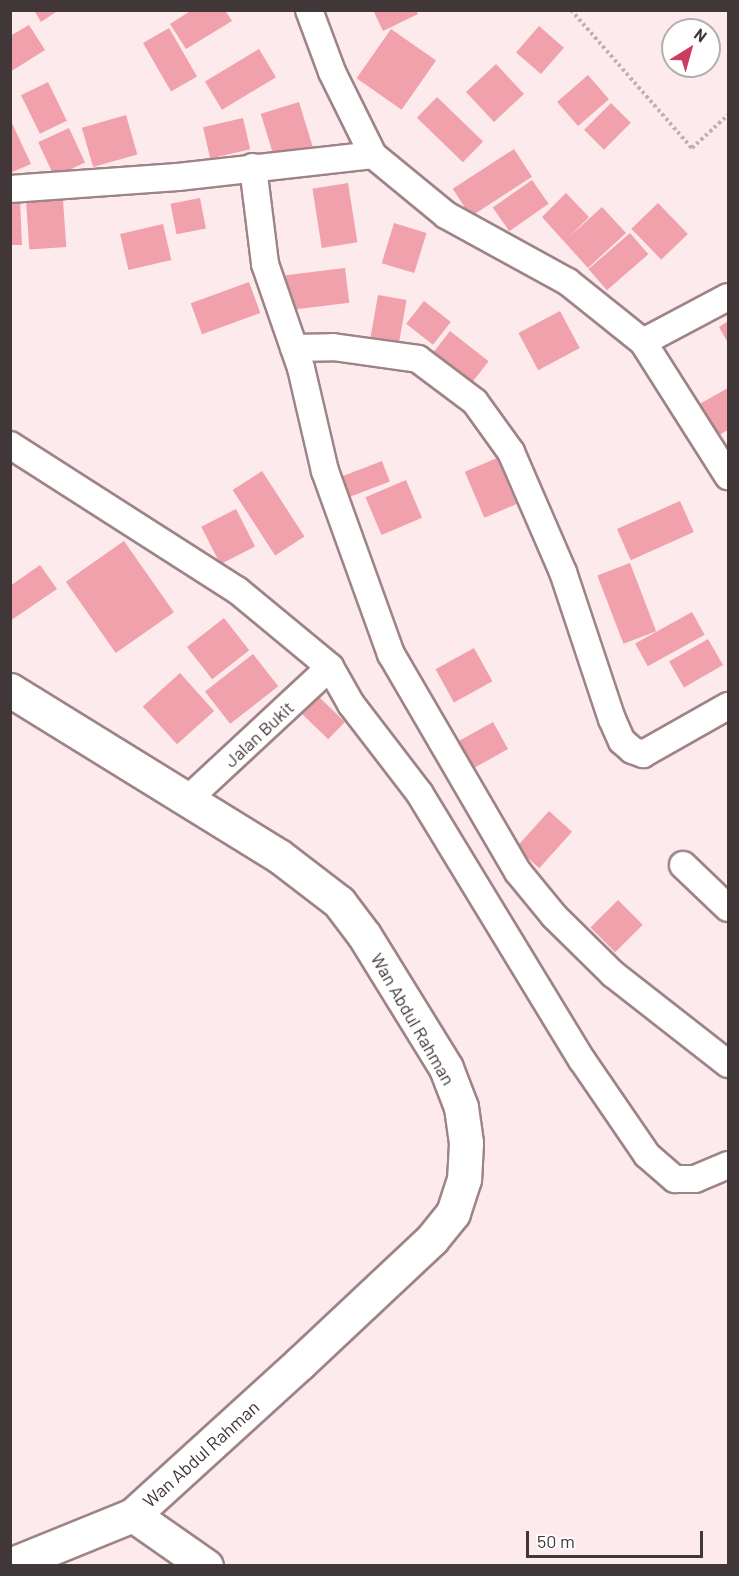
<!DOCTYPE html>
<html>
<head>
<meta charset="utf-8">
<style>
  body { margin:0 }
  #map { position:relative; width:739px; height:1576px; overflow:hidden; background:#fceaec; font-family:Barlow,sans-serif }
  div>[style] { position:absolute }
  .building>* { inset:0; background:#f0a1ab; transform-origin:0 0 }
  .path>* { height:4px; margin-top:-2px; transform-origin:0; background:repeating-linear-gradient(90deg,#c0b0b2 0 3px,transparent 0 6px) }
  .roads { filter:drop-shadow(2px 0 #9e8487) drop-shadow(-2px 0 #9e8487) drop-shadow(0 2px #9e8487) drop-shadow(0 -2px #9e8487) }
  .minor>* { height:26px; margin:-13px; padding:0 13px; transform-origin:13px; border-radius:13px; background:#fff }
  .tertiary>* { height:33px; margin:-16.5px; padding:0 16.5px; transform-origin:16.5px; border-radius:16.5px; background:#fff }
  span { translate:-50% -50%; white-space:nowrap; text-align:center; line-height:1.15; -webkit-text-stroke:4.5px #fff; paint-order:stroke }
  .street-label { font-size:18px; color:#423738 }
  .frame { position:absolute; inset:0; border:12px solid #423738; pointer-events:none }
  .north { position:absolute; left:661px; top:18px; width:60px; height:60px; box-sizing:border-box; background:#fff; border:2px solid #b3afaf; border-radius:50%; rotate:37deg; font-size:16px; font-weight:700; line-height:24px; text-align:center; color:#423738 }
  .north::after { content:''; display:block; margin:auto; width:21px; height:27px; background:#cc3c60; clip-path:polygon(50% 0,100% 100%,50% 72%,0 100%) }
  .scale { position:absolute; left:526px; top:1531px; width:177px; height:27px; box-sizing:border-box; border:3px solid #423738; border-top:0; padding-left:8px; font-size:18px; line-height:21px; white-space:nowrap; color:#423738; -webkit-text-stroke:4px #fff; paint-order:stroke }
</style>
</head>
<body>
<div id="map">
  <div class="building">
    <div style="clip-path:polygon(34px 10px,59px 10px,41px 22px)"></div>
    <div style="clip-path:polygon(192px 10px,225px 10px,232px 21px,186px 49px,170px 24px)"></div>
    <div style="clip-path:polygon(373px 10px,416px 10px,418px 14px,383px 31px)"></div>
    <div style="clip-path:polygon(29px 25px,45px 50px,10px 72px,10px 36px)"></div>
    <div style="left:539px;top:26px;width:33px;height:35px;rotate:41deg"></div>
    <div style="left:169px;top:28px;width:56px;height:30px;rotate:60deg"></div>
    <div style="left:391px;top:29px;width:55px;height:60px;rotate:35deg"></div>
    <div style="left:259px;top:49px;width:33px;height:63px;rotate:59deg"></div>
    <div style="left:496px;top:64px;width:41px;height:41px;rotate:47deg"></div>
    <div style="left:588px;top:75px;width:32px;height:41px;rotate:49deg"></div>
    <div style="left:48px;top:82px;width:43px;height:30px;rotate:64deg"></div>
    <div style="left:437px;top:97px;width:64px;height:29px;rotate:44deg"></div>
    <div style="left:299px;top:102px;width:49px;height:40px;rotate:73deg"></div>
    <div style="left:611px;top:103px;width:28px;height:38px;rotate:45deg"></div>
    <div style="left:126px;top:115px;width:41px;height:46px;rotate:74deg"></div>
    <div style="left:243px;top:118px;width:32px;height:41px;rotate:77deg"></div>
    <div style="clip-path:polygon(10px 119px,31px 164px,10px 173px)"></div>
    <div style="left:69px;top:128px;width:38px;height:34px;rotate:65deg"></div>
    <div style="left:514px;top:149px;width:33px;height:73px;rotate:57deg"></div>
    <div style="left:532px;top:180px;width:29px;height:48px;rotate:55deg"></div>
    <div style="left:348px;top:183px;width:60px;height:36px;rotate:81deg"></div>
    <div style="clip-path:polygon(566px 193px,589px 217px,569px 237px,602px 207px,626px 233px,588px 268px,542px 217px)"></div>
    <div style="left:200px;top:198px;width:31px;height:30px;rotate:79deg"></div>
    <div style="clip-path:polygon(10px 200px,20px 200px,22px 245px,10px 245px)"></div>
    <div style="left:63px;top:200px;width:47px;height:37px;rotate:86deg"></div>
    <div style="left:658px;top:203px;width:43px;height:37px;rotate:46deg"></div>
    <div style="left:394px;top:223px;width:34px;height:42px;rotate:17deg"></div>
    <div style="left:163px;top:224px;width:37px;height:44px;rotate:77deg"></div>
    <div style="left:630px;top:233px;width:28px;height:55px;rotate:49deg"></div>
    <div style="left:345px;top:268px;width:35px;height:60px;rotate:83deg"></div>
    <div style="left:249px;top:282px;width:33px;height:62px;rotate:70deg"></div>
    <div style="left:378px;top:295px;width:29px;height:46px;rotate:10deg"></div>
    <div style="left:424px;top:301px;width:34px;height:29px;rotate:38deg"></div>
    <div style="left:560px;top:311px;width:42px;height:47px;rotate:62deg"></div>
    <div style="clip-path:polygon(728px 321px,728px 343px,719px 327px)"></div>
    <div style="left:450px;top:331px;width:49px;height:34px;rotate:38deg"></div>
    <div style="clip-path:polygon(728px 388px,728px 430px,712px 439px,694px 407px)"></div>
    <div style="left:497px;top:458px;width:50px;height:35px;rotate:67deg"></div>
    <div style="left:382px;top:461px;width:22px;height:44px;rotate:69deg"></div>
    <div style="left:262px;top:471px;width:78px;height:35px;rotate:57deg"></div>
    <div style="left:406px;top:480px;width:41px;height:44px;rotate:67deg"></div>
    <div style="left:680px;top:501px;width:34px;height:69px;rotate:66deg"></div>
    <div style="left:236px;top:509px;width:42px;height:39px;rotate:63deg"></div>
    <div style="left:124px;top:541px;width:87px;height:71px;rotate:55deg"></div>
    <div style="left:630px;top:563px;width:73px;height:35px;rotate:69deg"></div>
    <div style="clip-path:polygon(40px 565px,57px 589px,10px 621px,10px 586px)"></div>
    <div style="left:692px;top:612px;width:26px;height:65px;rotate:61deg"></div>
    <div style="left:224px;top:618px;width:41px;height:47px;rotate:52deg"></div>
    <div style="left:708px;top:639px;width:30px;height:45px;rotate:60deg"></div>
    <div style="left:474px;top:648px;width:38px;height:44px;rotate:61deg"></div>
    <div style="left:253px;top:654px;width:41px;height:61px;rotate:52deg"></div>
    <div style="left:180px;top:673px;width:51px;height:50px;rotate:48deg"></div>
    <div style="left:319px;top:697px;width:36px;height:24px;rotate:44deg"></div>
    <div style="left:493px;top:722px;width:31px;height:52px;rotate:61deg"></div>
    <div style="left:549px;top:811px;width:31px;height:49px;rotate:42deg"></div>
    <div style="left:618px;top:900px;width:35px;height:39px;rotate:45deg"></div>
  </div>
  <div class="path">
    <div style="left:571px;top:10px;width:184px;rotate:48.8deg"></div>
    <div style="left:692px;top:148px;width:49px;rotate:-42.5deg"></div>
  </div>
  <div class="roads">
    <div class="minor">
      <div style="left:309px;top:10px;width:66px;rotate:69.6deg"></div>
      <div style="left:332px;top:72px;width:93px;rotate:63.7deg"></div>
      <div style="left:373px;top:155px;width:94px;rotate:39.4deg"></div>
      <div style="left:446px;top:215px;width:139px;rotate:28.8deg"></div>
      <div style="left:568px;top:282px;width:96px;rotate:38.7deg"></div>
      <div style="left:643px;top:342px;width:159px;rotate:57.6deg"></div>
      <div style="left:253px;top:167px;width:98px;rotate:82.9deg"></div>
      <div style="left:265px;top:264px;width:110px;rotate:70.9deg"></div>
      <div style="left:301px;top:368px;width:106px;rotate:76.9deg"></div>
      <div style="left:325px;top:471px;width:195px;rotate:70.2deg"></div>
      <div style="left:391px;top:654px;width:252px;rotate:59.8deg"></div>
      <div style="left:518px;top:872px;width:57px;rotate:50.7deg"></div>
      <div style="left:554px;top:916px;width:83px;rotate:44.5deg"></div>
      <div style="left:613px;top:974px;width:146px;rotate:38deg"></div>
      <div style="left:10px;top:189px;width:168px;rotate:-4.1deg"></div>
      <div style="left:178px;top:177px;width:196px;rotate:-6.4deg"></div>
      <div style="left:643px;top:342px;width:96px;rotate:-27.9deg"></div>
      <div style="left:294px;top:348px;width:39px;rotate:-1deg"></div>
      <div style="left:333px;top:347px;width:86px;rotate:8deg"></div>
      <div style="left:418px;top:359px;width:71px;rotate:37deg"></div>
      <div style="left:475px;top:402px;width:62px;rotate:54.2deg"></div>
      <div style="left:511px;top:452px;width:131px;rotate:66.6deg"></div>
      <div style="left:563px;top:572px;width:155px;rotate:71.6deg"></div>
      <div style="left:612px;top:719px;width:24px;rotate:66deg"></div>
      <div style="left:622px;top:741px;width:13px;rotate:42deg"></div>
      <div style="left:632px;top:750px;width:12px;rotate:20deg"></div>
      <div style="left:643px;top:754px;width:98px;rotate:-29.5deg"></div>
      <div style="left:10px;top:445px;width:269px;rotate:32.6deg"></div>
      <div style="left:237px;top:590px;width:121px;rotate:39.6deg"></div>
      <div style="left:330px;top:667px;width:43px;rotate:60.4deg"></div>
      <div style="left:351px;top:704px;width:113px;rotate:52.5deg"></div>
      <div style="left:420px;top:794px;width:311px;rotate:58.7deg"></div>
      <div style="left:582px;top:1060px;width:115px;rotate:55.6deg"></div>
      <div style="left:647px;top:1155px;width:37px;rotate:41deg"></div>
      <div style="left:675px;top:1179px;width:20px"></div>
      <div style="left:695px;top:1179px;width:36px;rotate:-23deg"></div>
      <div style="left:187px;top:800px;width:195px;rotate:-42.9deg"></div>
      <div style="left:683px;top:865px;width:62px;rotate:43.7deg"></div>
    </div>
    <div class="tertiary">
      <div style="left:10px;top:690px;width:316px;rotate:31.7deg"></div>
      <div style="left:279px;top:856px;width:76px;rotate:37.5deg"></div>
      <div style="left:339px;top:902px;width:41px;rotate:52.9deg"></div>
      <div style="left:364px;top:935px;width:156px;rotate:58.3deg"></div>
      <div style="left:446px;top:1068px;width:42px;rotate:69deg"></div>
      <div style="left:461px;top:1107px;width:36px;rotate:82deg"></div>
      <div style="left:466px;top:1143px;width:36px;rotate:93deg"></div>
      <div style="left:464px;top:1179px;width:36px;rotate:108deg"></div>
      <div style="left:453px;top:1213px;width:33px;rotate:129deg"></div>
      <div style="left:432px;top:1239px;width:181px;rotate:136.8deg"></div>
      <div style="left:300px;top:1363px;width:226px;rotate:137.7deg"></div>
      <div style="left:133px;top:1515px;width:133px;rotate:157.9deg"></div>
      <div style="left:133px;top:1515px;width:89px;rotate:34.9deg"></div>
    </div>
  </div>
  <div class="street-label">
    <span style="left:259px;top:734px;rotate:-43deg">Jalan Bukit</span>
    <span style="left:413px;top:1019px;rotate:60deg">Wan Abdul Rahman</span>
    <span style="left:201px;top:1454px;rotate:-42deg">Wan Abdul Rahman</span>
  </div>
  <div class="frame"></div>
  <div class="north">N</div>
  <div class="scale">50 m</div>
</div>
</body>
</html>
